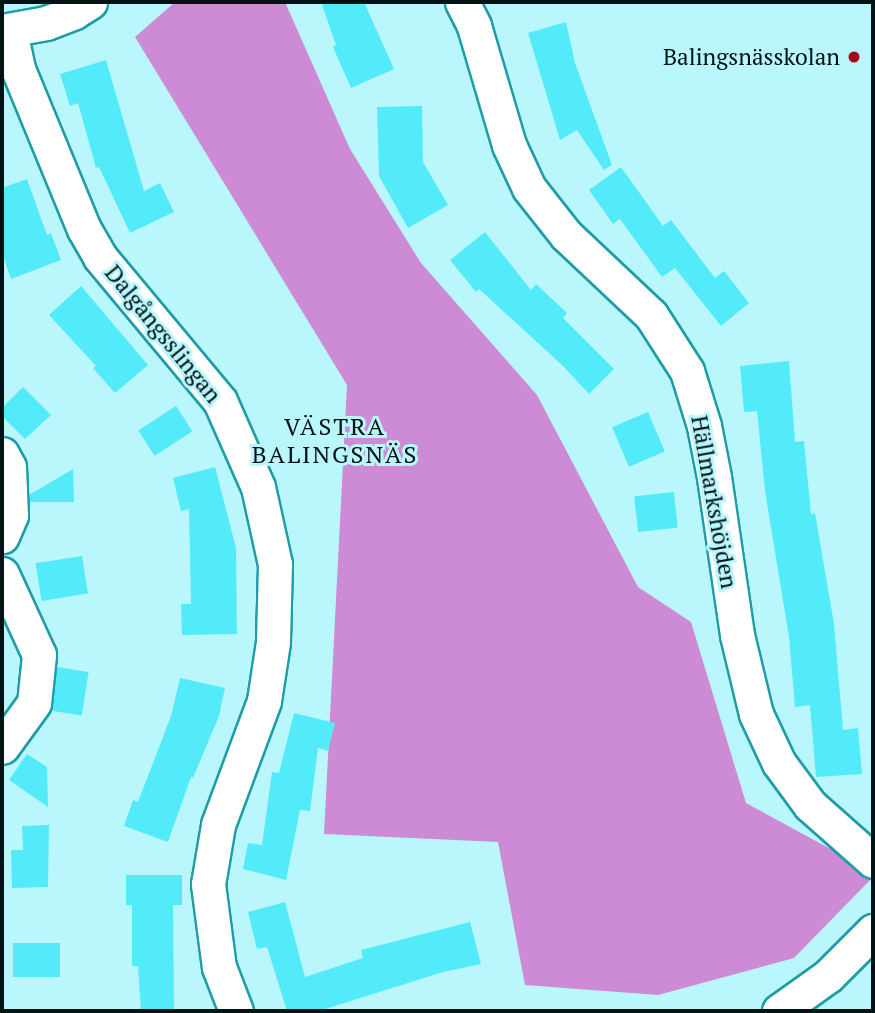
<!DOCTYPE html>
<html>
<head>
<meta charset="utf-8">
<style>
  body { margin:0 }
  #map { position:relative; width:875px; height:1013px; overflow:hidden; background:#baf7fd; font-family:"PT Serif",serif }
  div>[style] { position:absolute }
  .forest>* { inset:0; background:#ce8bd5 }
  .building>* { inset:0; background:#53ebf9; transform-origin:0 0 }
  .roads { filter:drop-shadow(2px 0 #1e9da7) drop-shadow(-2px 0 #1e9da7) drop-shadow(0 2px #1e9da7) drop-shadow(0 -2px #1e9da7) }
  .minor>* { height:33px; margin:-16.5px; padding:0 16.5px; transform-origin:16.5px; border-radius:16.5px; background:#fff }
  .dots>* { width:19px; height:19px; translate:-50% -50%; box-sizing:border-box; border:4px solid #baf7fd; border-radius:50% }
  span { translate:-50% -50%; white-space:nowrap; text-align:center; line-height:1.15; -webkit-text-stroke:6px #baf7fd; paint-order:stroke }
  .poi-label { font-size:23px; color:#001214 }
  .right { translate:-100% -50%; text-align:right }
  .street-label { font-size:23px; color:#001214 }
  .neighbourhood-label { font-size:24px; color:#001214; letter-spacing:2px }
  .frame { position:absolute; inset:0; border:4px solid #001214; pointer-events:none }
</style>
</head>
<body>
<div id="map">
  <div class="forest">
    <div style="clip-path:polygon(175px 2px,285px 2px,350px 149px,421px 263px,537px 395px,638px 587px,691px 622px,746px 803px,873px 872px,873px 877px,794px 958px,658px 995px,525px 985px,498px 842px,324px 834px,347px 385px,135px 37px)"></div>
  </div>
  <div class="building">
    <div style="clip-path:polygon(321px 2px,364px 2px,394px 69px,351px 88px,333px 47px,336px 45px)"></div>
    <div style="clip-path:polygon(566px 22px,575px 63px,612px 165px,604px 170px,577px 130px,560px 140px,528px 33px)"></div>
    <div style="clip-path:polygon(106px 60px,144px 191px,160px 183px,174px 212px,130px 233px,99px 167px,96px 168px,78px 103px,70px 106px,60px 74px)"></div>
    <div style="clip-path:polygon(422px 106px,423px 162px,448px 205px,408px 228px,379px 176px,377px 107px)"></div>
    <div style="clip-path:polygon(621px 167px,663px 226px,671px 220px,715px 278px,724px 271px,749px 303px,721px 326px,675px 268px,662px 277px,620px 219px,613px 224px,589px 190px)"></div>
    <div style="clip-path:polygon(27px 179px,47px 235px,51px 233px,61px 260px,11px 279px,2px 253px,2px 188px)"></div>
    <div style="clip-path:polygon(485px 232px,531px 290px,536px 284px,567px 313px,563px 318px,614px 369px,589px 394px,563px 366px,479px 289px,476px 292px,450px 260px)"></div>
    <div style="clip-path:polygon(81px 286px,148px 365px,115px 393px,93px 368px,96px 366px,49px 315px)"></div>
    <div style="clip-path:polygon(789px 361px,795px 442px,804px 441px,811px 514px,815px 513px,834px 624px,843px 730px,858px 728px,862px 774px,816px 777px,810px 705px,795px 707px,789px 637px,765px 491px,757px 411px,744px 412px,740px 366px)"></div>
    <div style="clip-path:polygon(23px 387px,51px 415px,25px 439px,2px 416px,2px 408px)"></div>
    <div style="left:176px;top:406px;width:30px;height:45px;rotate:57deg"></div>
    <div style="left:648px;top:412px;width:43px;height:39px;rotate:67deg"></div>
    <div style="clip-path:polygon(215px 467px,236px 548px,237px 634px,182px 635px,181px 604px,191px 604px,189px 509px,181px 511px,173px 478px)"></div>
    <div style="clip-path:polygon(73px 469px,74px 502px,30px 502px,29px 495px)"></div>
    <div style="left:674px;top:492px;width:36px;height:40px;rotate:84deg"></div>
    <div style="left:82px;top:556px;width:38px;height:47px;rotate:81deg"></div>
    <div style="left:57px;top:667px;width:32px;height:44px;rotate:9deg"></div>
    <div style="clip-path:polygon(180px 678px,225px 688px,219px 716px,193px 778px,191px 777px,168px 842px,124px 826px,133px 800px,138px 802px,171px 716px)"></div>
    <div style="clip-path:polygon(294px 713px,335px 723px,328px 751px,318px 748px,310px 811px,300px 810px,286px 880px,243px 869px,248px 843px,262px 845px,272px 772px,279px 773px)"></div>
    <div style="clip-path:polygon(27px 754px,47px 767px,48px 807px,9px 780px)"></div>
    <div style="clip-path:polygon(49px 825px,48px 887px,12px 888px,11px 850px,23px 850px,22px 826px)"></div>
    <div style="clip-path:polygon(126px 875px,182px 875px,182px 905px,173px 905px,174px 1011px,141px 1011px,138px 966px,132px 966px,132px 905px,126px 905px)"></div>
    <div style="clip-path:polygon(285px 902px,305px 977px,363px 958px,361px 950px,470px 922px,481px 964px,443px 972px,319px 1011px,287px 1011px,267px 947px,257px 949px,248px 912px)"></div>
    <div style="left:13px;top:943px;width:47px;height:34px"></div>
  </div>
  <div class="roads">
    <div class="minor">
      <div style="left:462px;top:2px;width:27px;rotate:63deg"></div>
      <div style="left:474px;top:26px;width:124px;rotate:73.6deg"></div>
      <div style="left:509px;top:145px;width:47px;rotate:65.1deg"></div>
      <div style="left:529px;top:188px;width:60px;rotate:51.8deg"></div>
      <div style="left:566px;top:235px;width:117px;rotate:43.3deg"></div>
      <div style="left:651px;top:315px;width:67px;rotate:57.3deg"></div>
      <div style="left:687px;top:371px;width:58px;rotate:72.8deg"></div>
      <div style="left:704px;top:426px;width:52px;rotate:78.9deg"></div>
      <div style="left:714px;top:477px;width:160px;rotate:81.7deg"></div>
      <div style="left:737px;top:635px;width:81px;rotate:76.5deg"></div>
      <div style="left:756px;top:714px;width:54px;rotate:64.9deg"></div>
      <div style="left:779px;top:763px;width:52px;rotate:53.6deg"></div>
      <div style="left:810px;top:805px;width:84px;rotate:41.6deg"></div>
      <div style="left:2px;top:31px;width:45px;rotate:-10.3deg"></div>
      <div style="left:46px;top:23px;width:30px;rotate:-21deg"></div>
      <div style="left:74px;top:12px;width:19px;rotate:-32deg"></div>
      <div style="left:10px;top:31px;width:39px;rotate:78deg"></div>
      <div style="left:18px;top:69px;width:173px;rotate:67.6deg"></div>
      <div style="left:84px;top:229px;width:32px;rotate:60deg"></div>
      <div style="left:100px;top:257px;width:187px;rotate:50.2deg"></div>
      <div style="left:220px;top:401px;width:94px;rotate:66.2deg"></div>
      <div style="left:258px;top:487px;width:79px;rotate:77.6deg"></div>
      <div style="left:275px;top:564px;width:78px;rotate:91.5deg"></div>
      <div style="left:273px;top:642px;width:60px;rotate:98.7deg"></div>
      <div style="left:264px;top:701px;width:132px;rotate:110.4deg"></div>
      <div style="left:218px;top:825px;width:60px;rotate:99.6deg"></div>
      <div style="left:208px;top:884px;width:84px;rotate:82.5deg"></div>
      <div style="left:219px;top:967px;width:47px;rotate:68.9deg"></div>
      <div style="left:2px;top:454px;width:15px;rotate:62deg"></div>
      <div style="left:9px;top:467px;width:48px;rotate:87.6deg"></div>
      <div style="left:11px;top:515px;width:23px;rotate:113deg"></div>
      <div style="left:2px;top:574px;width:89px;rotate:65.4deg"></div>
      <div style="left:39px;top:655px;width:48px;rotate:95.9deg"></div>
      <div style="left:34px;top:703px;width:54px;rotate:126deg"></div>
      <div style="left:779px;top:1011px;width:60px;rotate:-35.5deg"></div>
      <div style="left:828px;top:976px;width:64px;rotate:-45deg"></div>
    </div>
  </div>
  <div class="dots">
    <div style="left:854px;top:57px;background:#a3061e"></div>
  </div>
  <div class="poi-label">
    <span class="right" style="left:840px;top:57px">Balingsnässkolan</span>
  </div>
  <div class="street-label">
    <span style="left:163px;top:334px;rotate:51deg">Dalgångsslingan</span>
    <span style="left:714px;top:502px;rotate:80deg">Hällmarkshöjden</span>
  </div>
  <div class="neighbourhood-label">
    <span style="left:335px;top:441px">VÄSTRA<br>BALINGSNÄS</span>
  </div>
  <div class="frame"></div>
</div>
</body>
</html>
